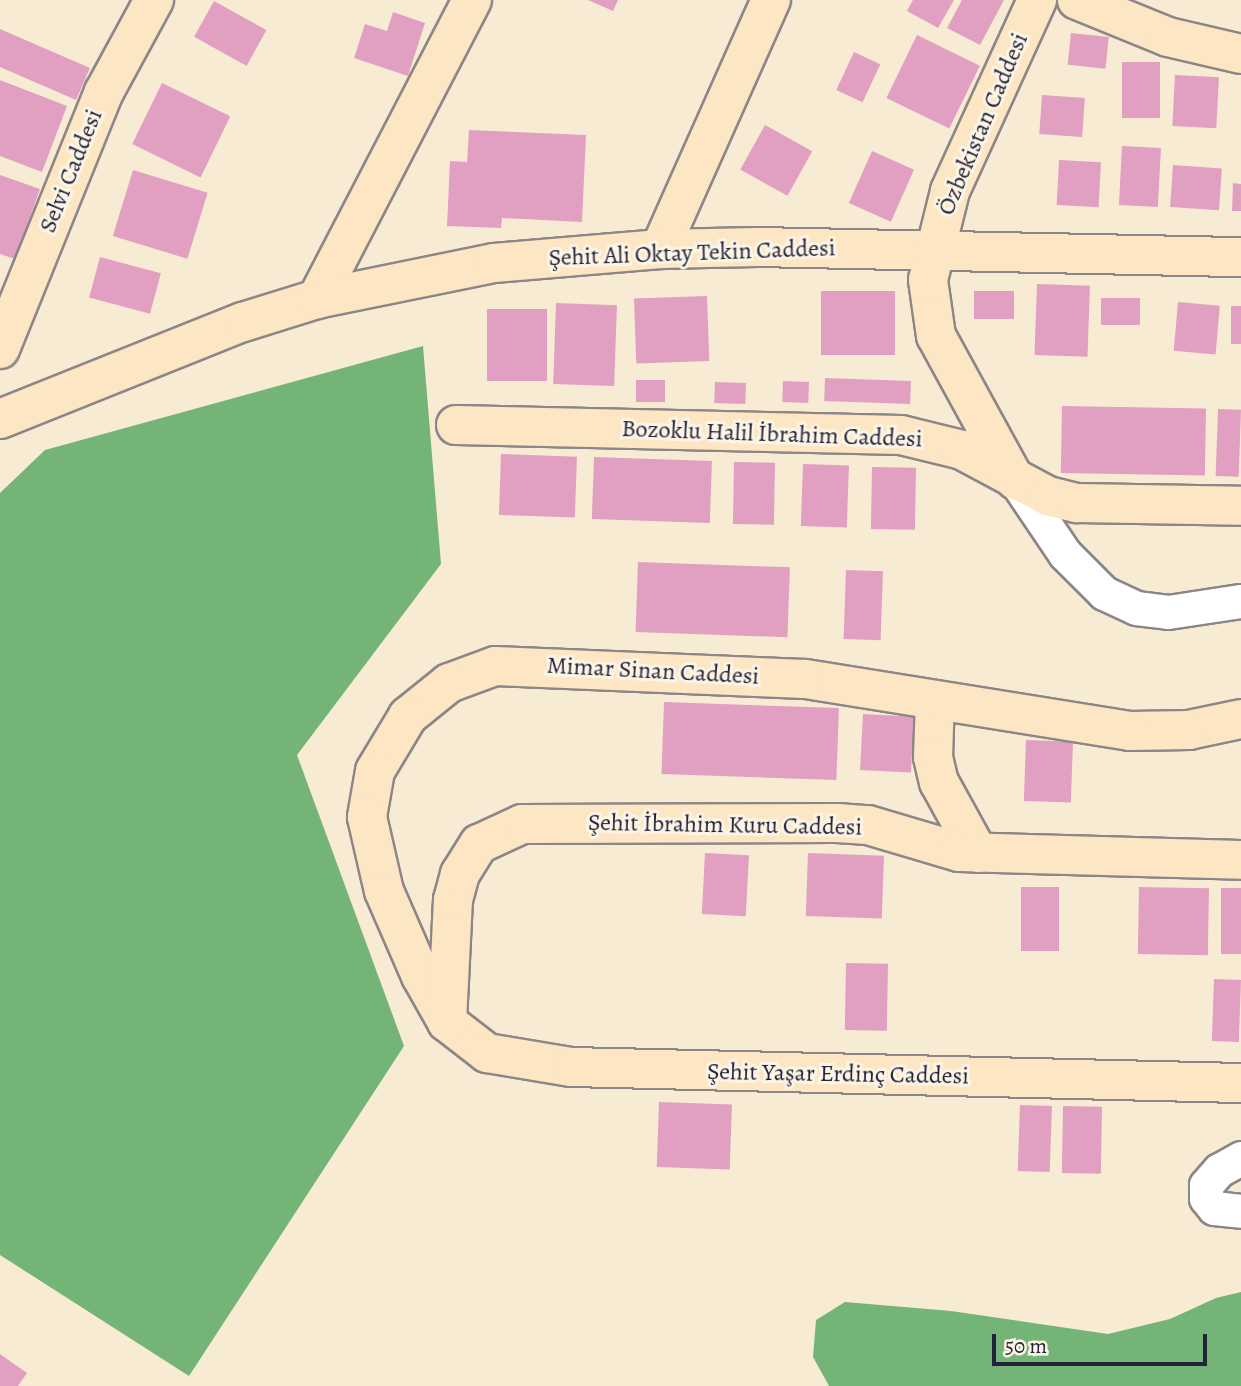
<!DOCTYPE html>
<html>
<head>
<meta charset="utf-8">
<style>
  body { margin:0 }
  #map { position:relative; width:1241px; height:1386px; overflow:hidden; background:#f7ebd3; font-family:Alegreya,serif }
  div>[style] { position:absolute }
  .forest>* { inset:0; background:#74b577 }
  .building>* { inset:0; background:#e1a0c2; transform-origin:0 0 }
  .roads { filter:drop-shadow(2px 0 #8c8687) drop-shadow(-2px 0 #8c8687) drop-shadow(0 2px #8c8687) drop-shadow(0 -2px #8c8687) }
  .street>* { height:33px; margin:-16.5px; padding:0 16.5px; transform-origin:16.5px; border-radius:16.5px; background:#fff }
  .secondary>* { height:38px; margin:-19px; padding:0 19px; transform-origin:19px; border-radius:19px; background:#fce6c4 }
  span { translate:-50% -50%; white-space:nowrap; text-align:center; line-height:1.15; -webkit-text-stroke:6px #fcf5e5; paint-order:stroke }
  .street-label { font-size:24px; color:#22223b }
  .scale { position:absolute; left:992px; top:1334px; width:215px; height:32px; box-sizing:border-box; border:4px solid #22223b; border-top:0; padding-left:9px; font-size:21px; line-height:24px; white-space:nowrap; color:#22223b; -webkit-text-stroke:5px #fcf5e5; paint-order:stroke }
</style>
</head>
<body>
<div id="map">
  <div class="forest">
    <div style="clip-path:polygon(423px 346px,441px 564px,297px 755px,404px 1046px,189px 1376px,0 1255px,0 493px,45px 450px)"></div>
    <div style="clip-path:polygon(1241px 1292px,1241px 1386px,829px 1386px,813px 1357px,816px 1320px,845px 1302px,951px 1311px,1108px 1334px,1170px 1319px,1216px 1298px)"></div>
  </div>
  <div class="building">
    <div style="clip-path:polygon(588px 0,618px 0,613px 11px)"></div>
    <div style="clip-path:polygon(913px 0,954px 0,938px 28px,907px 11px)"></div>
    <div style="clip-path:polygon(962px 0,1004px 0,980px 45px,947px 28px)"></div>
    <div style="left:214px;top:1px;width:60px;height:41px;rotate:29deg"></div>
    <div style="clip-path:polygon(393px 12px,425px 23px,408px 76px,354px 58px,365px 24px,387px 31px)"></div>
    <div style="clip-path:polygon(0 29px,90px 68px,76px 100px,0 67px)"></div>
    <div style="left:1071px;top:33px;width:38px;height:32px;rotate:6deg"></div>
    <div style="left:917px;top:35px;width:70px;height:70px;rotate:26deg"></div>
    <div style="left:854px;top:52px;width:29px;height:42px;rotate:25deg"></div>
    <div style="left:1122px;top:62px;width:38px;height:56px"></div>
    <div style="left:1175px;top:75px;width:44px;height:51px;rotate:3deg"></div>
    <div style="clip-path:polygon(0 80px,67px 106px,42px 172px,0 156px)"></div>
    <div style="left:162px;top:83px;width:76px;height:68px;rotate:26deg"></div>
    <div style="left:1042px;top:95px;width:43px;height:39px;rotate:4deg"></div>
    <div style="left:765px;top:125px;width:54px;height:51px;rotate:29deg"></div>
    <div style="clip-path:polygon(469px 130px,586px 135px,582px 222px,502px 218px,501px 228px,447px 226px,450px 161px,467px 162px)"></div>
    <div style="left:1122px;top:146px;width:39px;height:59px;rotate:3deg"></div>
    <div style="left:872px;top:151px;width:46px;height:57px;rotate:24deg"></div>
    <div style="left:1059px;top:160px;width:42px;height:45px;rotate:3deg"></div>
    <div style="left:1173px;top:165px;width:49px;height:42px;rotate:4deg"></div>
    <div style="left:133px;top:170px;width:78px;height:69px;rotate:17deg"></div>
    <div style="clip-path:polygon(0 175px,40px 189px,15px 259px,0 254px)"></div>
    <div style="clip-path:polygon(1233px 183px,1241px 184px,1241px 211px,1232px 211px)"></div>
    <div style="left:100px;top:257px;width:63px;height:42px;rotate:15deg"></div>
    <div style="left:1037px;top:284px;width:53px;height:71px;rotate:2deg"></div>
    <div style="left:821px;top:291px;width:74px;height:64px"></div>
    <div style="left:974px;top:291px;width:40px;height:28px"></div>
    <div style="left:707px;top:296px;width:65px;height:73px;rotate:88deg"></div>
    <div style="left:1140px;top:298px;width:27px;height:39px;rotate:90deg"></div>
    <div style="left:1178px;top:302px;width:42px;height:49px;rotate:5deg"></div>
    <div style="left:556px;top:303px;width:61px;height:81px;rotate:2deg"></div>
    <div style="left:1231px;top:306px;width:10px;height:38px"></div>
    <div style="left:487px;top:309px;width:60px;height:72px"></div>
    <div style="left:825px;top:378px;width:86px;height:23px;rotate:2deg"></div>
    <div style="left:636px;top:380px;width:29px;height:22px"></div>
    <div style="left:783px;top:381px;width:26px;height:21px;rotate:2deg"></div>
    <div style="left:715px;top:382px;width:31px;height:21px;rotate:2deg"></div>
    <div style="left:1062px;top:406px;width:144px;height:67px;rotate:1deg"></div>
    <div style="left:1218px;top:409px;width:23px;height:67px;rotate:2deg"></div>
    <div style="left:501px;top:454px;width:76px;height:61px;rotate:2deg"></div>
    <div style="left:594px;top:457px;width:118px;height:62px;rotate:2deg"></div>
    <div style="left:734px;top:462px;width:41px;height:62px;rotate:1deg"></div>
    <div style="left:803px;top:464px;width:46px;height:62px;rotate:2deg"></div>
    <div style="left:872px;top:467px;width:44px;height:62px;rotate:1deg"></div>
    <div style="left:638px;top:562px;width:152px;height:70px;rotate:2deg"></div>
    <div style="left:846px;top:570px;width:37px;height:69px;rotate:2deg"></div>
    <div style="left:664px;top:702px;width:175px;height:72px;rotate:2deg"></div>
    <div style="left:863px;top:714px;width:51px;height:56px;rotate:3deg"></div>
    <div style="left:1026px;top:740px;width:47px;height:61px;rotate:2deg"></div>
    <div style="left:705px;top:853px;width:44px;height:61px;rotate:3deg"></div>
    <div style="left:808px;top:853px;width:76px;height:63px;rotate:2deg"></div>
    <div style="left:1021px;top:887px;width:38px;height:64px"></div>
    <div style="left:1139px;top:887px;width:70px;height:67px;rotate:1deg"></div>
    <div style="left:1221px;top:888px;width:20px;height:66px"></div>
    <div style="left:846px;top:963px;width:42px;height:67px;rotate:1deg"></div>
    <div style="left:1214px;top:979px;width:27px;height:62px;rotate:2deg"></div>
    <div style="left:659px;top:1102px;width:73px;height:65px;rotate:2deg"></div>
    <div style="left:1020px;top:1105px;width:32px;height:66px;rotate:2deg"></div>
    <div style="left:1063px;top:1106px;width:39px;height:67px;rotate:1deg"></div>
    <div style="clip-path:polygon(0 1354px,27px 1373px,18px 1386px,0 1386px)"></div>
  </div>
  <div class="roads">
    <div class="street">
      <div style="left:1015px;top:480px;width:89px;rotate:56deg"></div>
      <div style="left:1065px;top:554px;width:55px;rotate:45deg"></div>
      <div style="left:1104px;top:593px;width:35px;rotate:25deg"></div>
      <div style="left:1136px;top:608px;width:32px;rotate:7deg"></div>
      <div style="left:1168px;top:612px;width:74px;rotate:-8.6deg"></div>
      <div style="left:1241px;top:1158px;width:25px;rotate:151deg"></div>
      <div style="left:1219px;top:1170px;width:20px;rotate:131deg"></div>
      <div style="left:1206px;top:1185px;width:13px;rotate:90deg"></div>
      <div style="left:1206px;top:1198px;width:13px;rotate:51deg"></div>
      <div style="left:1214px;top:1208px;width:27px;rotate:6deg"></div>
    </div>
    <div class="secondary">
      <div style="left:1077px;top:0;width:98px;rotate:22.1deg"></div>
      <div style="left:1168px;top:37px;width:75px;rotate:13.1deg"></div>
      <div style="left:660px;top:249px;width:273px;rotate:-66deg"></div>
      <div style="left:317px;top:299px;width:337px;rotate:-62.6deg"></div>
      <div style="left:0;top:349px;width:277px;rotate:-68deg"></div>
      <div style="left:104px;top:92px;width:105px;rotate:-61.5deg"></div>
      <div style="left:0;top:419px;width:262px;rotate:-21.8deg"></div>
      <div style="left:243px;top:322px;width:77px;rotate:-17.3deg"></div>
      <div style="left:317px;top:299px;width:181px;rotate:-11.5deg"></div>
      <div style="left:494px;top:263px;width:167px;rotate:-4.8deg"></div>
      <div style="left:660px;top:249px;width:97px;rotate:-1.2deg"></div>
      <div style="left:757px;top:247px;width:484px;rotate:1.2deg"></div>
      <div style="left:456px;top:425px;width:445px;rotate:1.3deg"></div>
      <div style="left:901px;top:435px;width:63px;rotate:13.8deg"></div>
      <div style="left:962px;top:450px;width:98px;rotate:28.1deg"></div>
      <div style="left:1048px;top:496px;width:30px;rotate:14deg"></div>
      <div style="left:1077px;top:503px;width:164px;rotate:1deg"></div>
      <div style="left:1015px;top:480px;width:164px;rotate:-118.7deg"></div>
      <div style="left:936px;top:336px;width:57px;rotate:-98.1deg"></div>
      <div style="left:928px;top:280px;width:92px;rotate:-76.1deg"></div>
      <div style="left:950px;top:191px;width:210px;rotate:-65.5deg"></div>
      <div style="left:935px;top:700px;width:57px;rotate:92deg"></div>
      <div style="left:933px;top:757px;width:26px;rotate:77deg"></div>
      <div style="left:939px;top:782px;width:81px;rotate:61.2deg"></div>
      <div style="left:1241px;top:719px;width:53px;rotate:168.1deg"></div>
      <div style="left:1189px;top:730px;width:59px;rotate:179deg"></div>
      <div style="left:1130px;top:731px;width:330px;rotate:-170.9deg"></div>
      <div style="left:804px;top:679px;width:309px;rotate:-177.6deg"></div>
      <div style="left:495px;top:666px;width:49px;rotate:159.7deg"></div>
      <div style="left:449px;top:683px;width:53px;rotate:141.2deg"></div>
      <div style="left:408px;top:716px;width:64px;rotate:121deg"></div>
      <div style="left:375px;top:771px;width:47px;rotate:99.9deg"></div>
      <div style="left:367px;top:817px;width:76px;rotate:77.1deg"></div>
      <div style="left:384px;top:891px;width:93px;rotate:66.5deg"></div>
      <div style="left:421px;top:976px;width:53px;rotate:60.5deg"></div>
      <div style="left:447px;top:1022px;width:51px;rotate:37.8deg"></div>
      <div style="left:487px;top:1053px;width:85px;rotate:9.5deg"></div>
      <div style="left:571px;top:1067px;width:670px;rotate:1.37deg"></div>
      <div style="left:447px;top:1022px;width:122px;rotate:-87.2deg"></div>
      <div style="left:453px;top:900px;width:27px;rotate:-75deg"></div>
      <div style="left:460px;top:874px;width:36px;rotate:-58deg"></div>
      <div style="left:479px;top:844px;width:47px;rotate:-24.9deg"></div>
      <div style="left:522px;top:824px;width:315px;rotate:-0.2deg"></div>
      <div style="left:837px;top:823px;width:31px;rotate:4deg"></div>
      <div style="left:868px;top:825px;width:95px;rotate:16.5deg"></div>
      <div style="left:959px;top:852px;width:282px;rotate:1.6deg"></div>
    </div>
  </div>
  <div class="street-label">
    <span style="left:983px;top:124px;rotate:-67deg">Özbekistan Caddesi</span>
    <span style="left:71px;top:171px;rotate:-68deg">Selvi Caddesi</span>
    <span style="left:692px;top:253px;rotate:-2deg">Şehit Ali Oktay Tekin Caddesi</span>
    <span style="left:772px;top:434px;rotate:2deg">Bozoklu Halil İbrahim Caddesi</span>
    <span style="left:653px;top:671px;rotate:3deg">Mimar Sinan Caddesi</span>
    <span style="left:725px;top:825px;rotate:1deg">Şehit İbrahim Kuru Caddesi</span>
    <span style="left:838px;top:1074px;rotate:1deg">Şehit Yaşar Erdinç Caddesi</span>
  </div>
  <div class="scale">50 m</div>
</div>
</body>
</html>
